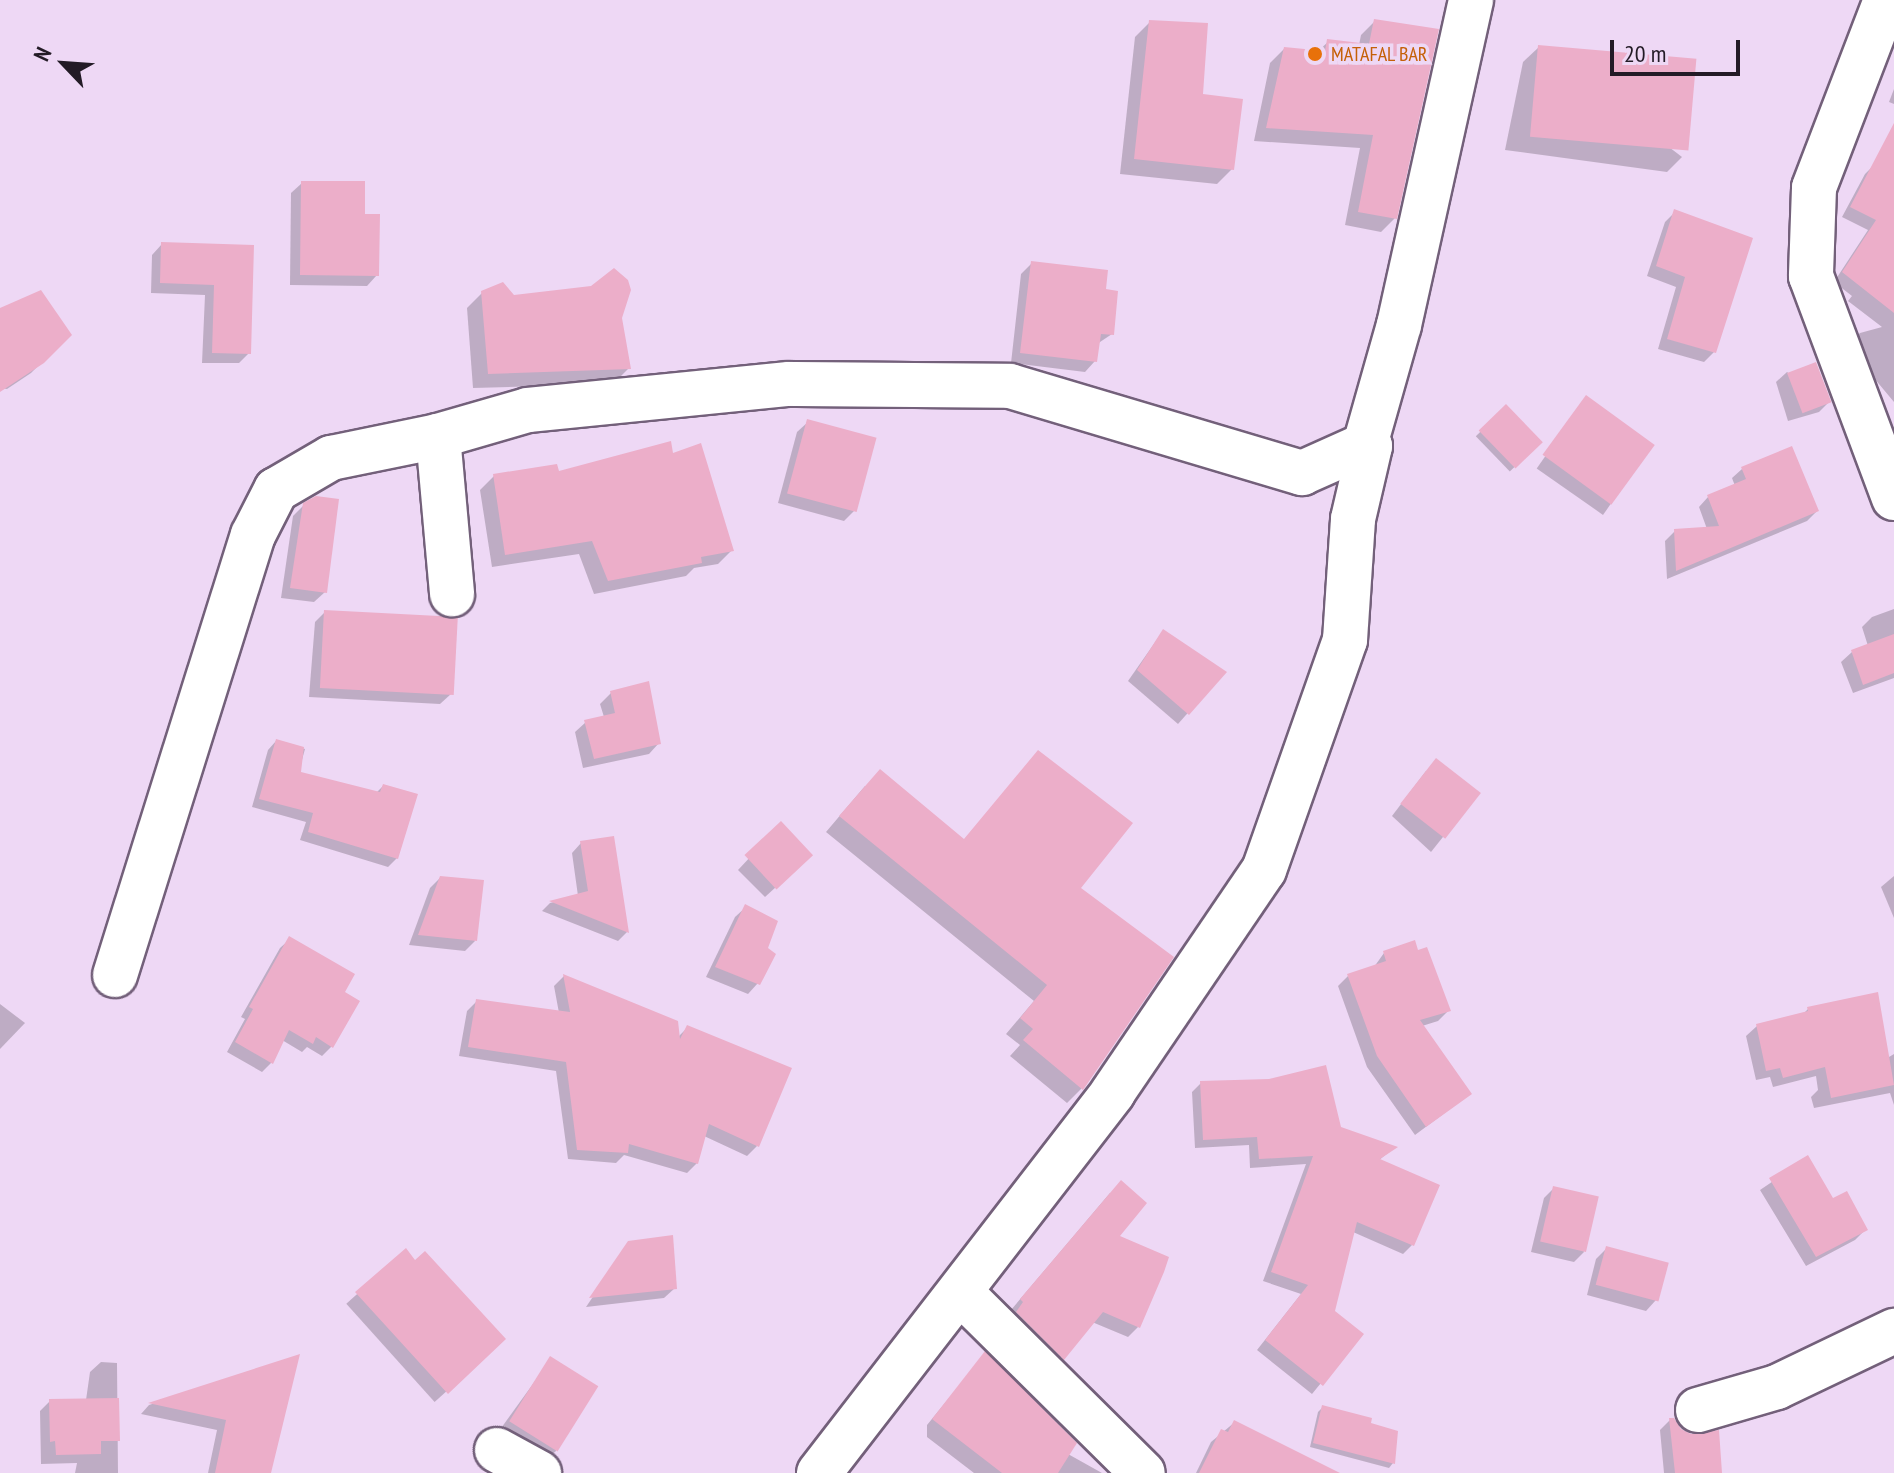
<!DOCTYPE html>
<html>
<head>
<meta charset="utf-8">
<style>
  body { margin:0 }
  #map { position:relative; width:1894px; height:1473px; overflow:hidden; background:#eed8f5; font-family:"PT Sans Narrow",sans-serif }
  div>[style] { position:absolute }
  .shadow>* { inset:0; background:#0003; transform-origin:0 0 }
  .building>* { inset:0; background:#ecaec9; transform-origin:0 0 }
  .roads { filter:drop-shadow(2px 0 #73607a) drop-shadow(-2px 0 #73607a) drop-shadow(0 2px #73607a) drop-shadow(0 -2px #73607a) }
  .street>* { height:44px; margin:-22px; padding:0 22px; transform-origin:22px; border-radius:22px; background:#fff }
  .dots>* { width:22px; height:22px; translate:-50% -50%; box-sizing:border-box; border:4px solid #eed8f5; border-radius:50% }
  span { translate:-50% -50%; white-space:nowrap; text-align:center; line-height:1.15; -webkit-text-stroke:7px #eed8f5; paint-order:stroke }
  .food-label { font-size:20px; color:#c56008 }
  .left { translate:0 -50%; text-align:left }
  .north { position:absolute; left:24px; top:24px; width:80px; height:80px; -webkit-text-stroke:6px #eed8f5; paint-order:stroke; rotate:295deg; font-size:22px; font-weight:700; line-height:32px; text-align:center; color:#231b26 }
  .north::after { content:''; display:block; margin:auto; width:28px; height:36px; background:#231b26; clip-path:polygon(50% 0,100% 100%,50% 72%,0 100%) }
  .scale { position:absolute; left:1610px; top:40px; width:130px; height:36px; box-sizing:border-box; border:4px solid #231b26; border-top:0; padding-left:10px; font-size:24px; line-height:28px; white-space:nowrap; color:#231b26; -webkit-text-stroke:6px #eed8f5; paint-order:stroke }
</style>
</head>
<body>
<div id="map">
  <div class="shadow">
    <div style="clip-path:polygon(1375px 21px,1395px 218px,1381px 232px,1345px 225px,1360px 148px,1254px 141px,1270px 63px,1284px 49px,1317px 52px,1328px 42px,1359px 45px,1361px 35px)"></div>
    <div style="clip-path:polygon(1150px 22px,1201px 96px,1232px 169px,1217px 184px,1120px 174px,1135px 37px)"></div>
    <div style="clip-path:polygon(1539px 47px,1682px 157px,1667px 172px,1505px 150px,1523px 62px)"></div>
    <div style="clip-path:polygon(1894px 89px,1894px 104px,1889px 102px)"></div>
    <div style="clip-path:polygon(1874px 165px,1894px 174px,1894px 402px,1854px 354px,1850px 343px,1860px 333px,1882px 327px,1848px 301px,1852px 296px,1834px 282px,1868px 230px,1842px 217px,1865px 174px)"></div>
    <div style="clip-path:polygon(302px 183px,363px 216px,377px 275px,367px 286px,290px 285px,291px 193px)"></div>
    <div style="clip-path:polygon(1675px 212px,1714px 352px,1704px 362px,1658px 349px,1676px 287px,1647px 276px,1665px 222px)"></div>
    <div style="clip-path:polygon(162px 244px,252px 247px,249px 353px,239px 363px,202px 363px,205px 295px,151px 293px,152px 255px)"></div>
    <div style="clip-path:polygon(1031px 264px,1103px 291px,1112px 334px,1097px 344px,1095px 361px,1085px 372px,1011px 363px,1021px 274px)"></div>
    <div style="clip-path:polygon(483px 292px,620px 318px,629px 368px,613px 384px,473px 388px,467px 308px)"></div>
    <div style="clip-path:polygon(0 310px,70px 334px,31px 373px,7px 389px,0 388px)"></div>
    <div style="clip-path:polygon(1787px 372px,1829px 402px,1819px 412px,1788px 421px,1776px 382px)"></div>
    <div style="left:1586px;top:398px;width:81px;height:86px;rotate:35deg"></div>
    <div style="left:1506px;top:407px;width:49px;height:42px;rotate:46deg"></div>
    <div style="clip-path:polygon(808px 422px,854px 511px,844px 521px,778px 503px,797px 432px)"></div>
    <div style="clip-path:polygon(672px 455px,732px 550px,718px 564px,694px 568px,686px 576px,594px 594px,579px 554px,492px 567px,480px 490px,494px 476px,557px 473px)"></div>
    <div style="clip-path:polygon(1742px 469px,1817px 511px,1807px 521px,1667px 579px,1665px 541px,1675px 531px,1707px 529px,1699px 507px,1708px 497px,1735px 486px,1732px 478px)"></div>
    <div style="clip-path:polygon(304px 505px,325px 592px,314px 602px,281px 598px,293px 516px)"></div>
    <div style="clip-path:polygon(1894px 609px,1894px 678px,1853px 693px,1841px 662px,1852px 652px,1868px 646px,1862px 627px,1872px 617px)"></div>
    <div style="clip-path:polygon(325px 612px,451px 694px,440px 704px,309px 697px,315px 622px)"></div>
    <div style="clip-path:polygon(1163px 631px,1224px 672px,1178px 724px,1128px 681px)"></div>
    <div style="clip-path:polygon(611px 693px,659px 743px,649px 754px,583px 768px,575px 732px,586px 722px,604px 717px,600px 704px)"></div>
    <div style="clip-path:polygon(276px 741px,305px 749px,298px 774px,376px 793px,383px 786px,397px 858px,388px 867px,300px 840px,306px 822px,252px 807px,268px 750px)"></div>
    <div style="clip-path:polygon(1039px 752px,1079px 888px,1172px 958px,1081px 1089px,1067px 1103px,1010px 1056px,1020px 1045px,1006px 1034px,1034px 1001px,826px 832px,865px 786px,963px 841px)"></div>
    <div style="clip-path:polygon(1426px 771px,1478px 793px,1431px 852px,1392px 816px)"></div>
    <div style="clip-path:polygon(781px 824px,800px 865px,765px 897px,738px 870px)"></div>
    <div style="clip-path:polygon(581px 843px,627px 932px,618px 941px,542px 911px,550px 903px,578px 896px,572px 853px)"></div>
    <div style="clip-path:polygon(1894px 876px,1894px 918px,1881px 887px)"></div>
    <div style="clip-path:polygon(440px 878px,475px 941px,465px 951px,409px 945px,430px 888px)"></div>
    <div style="clip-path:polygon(746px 907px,766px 948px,758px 983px,748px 994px,706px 977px,735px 917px)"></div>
    <div style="clip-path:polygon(290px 939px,342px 993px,332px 1046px,322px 1056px,307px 1047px,302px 1052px,282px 1040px,271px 1063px,262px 1072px,227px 1052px,245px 1019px,241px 1017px,280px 948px)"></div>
    <div style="clip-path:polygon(1417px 952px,1448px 1011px,1438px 1021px,1422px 1026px,1470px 1094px,1415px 1135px,1367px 1067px,1338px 986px,1348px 976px,1374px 967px,1384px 953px)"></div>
    <div style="clip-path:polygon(564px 976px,678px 1037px,688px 1027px,757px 1146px,747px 1156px,704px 1136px,697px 1163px,687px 1173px,624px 1155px,616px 1163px,568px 1159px,556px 1071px,459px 1056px,467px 1011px,477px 1001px,559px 1013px,554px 986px)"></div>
    <div style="clip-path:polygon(0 1004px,25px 1023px,0 1049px)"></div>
    <div style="clip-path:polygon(1808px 1009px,1889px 1057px,1894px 1054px,1894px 1105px,1890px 1093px,1814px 1108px,1811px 1097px,1818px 1090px,1816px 1076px,1773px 1087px,1770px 1077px,1756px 1080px,1746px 1036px,1757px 1026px,1802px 1015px)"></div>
    <div style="clip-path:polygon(1201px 1083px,1394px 1148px,1379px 1160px,1412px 1245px,1403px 1254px,1353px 1232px,1333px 1311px,1361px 1334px,1312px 1394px,1257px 1350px,1301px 1294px,1263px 1281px,1306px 1164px,1250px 1168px,1249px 1145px,1195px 1148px,1192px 1092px)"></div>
    <div style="clip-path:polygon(1807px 1158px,1833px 1201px,1865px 1230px,1855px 1240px,1806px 1266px,1760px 1190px)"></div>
    <div style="clip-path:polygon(1554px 1188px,1584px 1252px,1574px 1262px,1531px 1252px,1544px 1198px)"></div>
    <div style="clip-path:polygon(1110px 1193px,1138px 1327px,1128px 1337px,1092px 1322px,1052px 1368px,1007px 1323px,1015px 1313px,1011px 1310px)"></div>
    <div style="clip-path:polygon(629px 1243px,675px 1288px,664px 1298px,586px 1307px)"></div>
    <div style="clip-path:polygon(1607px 1248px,1656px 1300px,1646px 1311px,1587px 1295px,1596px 1259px)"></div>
    <div style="left:405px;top:1251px;width:132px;height:79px;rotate:48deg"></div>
    <div style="clip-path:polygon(985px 1354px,1068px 1454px,1102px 1473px,974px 1473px,927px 1437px,927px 1425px)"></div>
    <div style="clip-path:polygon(297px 1357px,269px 1473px,208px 1473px,217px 1430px,141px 1414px,149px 1405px)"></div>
    <div style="clip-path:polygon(551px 1359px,556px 1451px,545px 1461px,499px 1431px)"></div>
    <div style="clip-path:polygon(101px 1362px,117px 1363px,118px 1473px,75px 1473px,77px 1463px,41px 1464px,40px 1411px,50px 1401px,86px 1400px,90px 1372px)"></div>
    <div style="clip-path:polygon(1323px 1407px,1368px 1425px,1393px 1463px,1389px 1468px,1310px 1447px,1318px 1412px)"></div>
    <div style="clip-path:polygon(1670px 1420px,1680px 1430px,1720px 1473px,1664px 1473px,1660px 1430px)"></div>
    <div style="clip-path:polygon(1235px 1422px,1283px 1473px,1196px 1473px,1211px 1442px)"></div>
  </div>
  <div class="building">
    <div style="clip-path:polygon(1374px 19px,1439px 29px,1397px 219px,1358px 212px,1373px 135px,1266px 128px,1284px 47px,1325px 51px,1327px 39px,1369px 44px)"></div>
    <div style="clip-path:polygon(1149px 20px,1208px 23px,1203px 94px,1243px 99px,1234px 170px,1134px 159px)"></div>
    <div style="left:1538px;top:45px;width:159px;height:92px;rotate:5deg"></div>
    <div style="clip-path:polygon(1894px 123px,1894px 313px,1842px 272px,1876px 220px,1850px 207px)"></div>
    <div style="clip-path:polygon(301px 181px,365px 181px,365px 214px,380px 214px,379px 276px,300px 275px)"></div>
    <div style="clip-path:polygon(1674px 209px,1753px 238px,1716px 353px,1667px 339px,1685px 277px,1656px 266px)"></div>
    <div style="clip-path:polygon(161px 242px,254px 245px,251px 354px,212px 353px,214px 285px,160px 283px)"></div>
    <div style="clip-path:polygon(1031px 261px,1108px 270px,1106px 289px,1118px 291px,1114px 335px,1101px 334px,1097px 362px,1020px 353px)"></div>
    <div style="clip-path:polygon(614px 268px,628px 280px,631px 290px,622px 318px,631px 369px,488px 374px,481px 291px,503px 282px,514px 295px,591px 286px)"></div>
    <div style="clip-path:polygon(41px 290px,72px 335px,44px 363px,0 392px,0 308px)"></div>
    <div style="left:1816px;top:362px;width:43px;height:31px;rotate:69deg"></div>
    <div style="left:1586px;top:395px;width:85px;height:74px;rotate:36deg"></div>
    <div style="left:1506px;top:404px;width:53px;height:38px;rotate:46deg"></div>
    <div style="left:807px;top:419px;width:72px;height:77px;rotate:15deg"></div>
    <div style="clip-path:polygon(671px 441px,673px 453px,701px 443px,734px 551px,701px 557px,702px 563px,608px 581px,592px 541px,505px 555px,493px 474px,557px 464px,559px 471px)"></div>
    <div style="clip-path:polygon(1792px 446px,1819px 511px,1676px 571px,1674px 529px,1719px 526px,1707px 495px,1746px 479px,1741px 467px)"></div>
    <div style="clip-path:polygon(316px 496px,339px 499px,327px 593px,290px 588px,303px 503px)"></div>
    <div style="left:324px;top:610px;width:134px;height:78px;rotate:3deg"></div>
    <div style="clip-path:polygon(1163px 629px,1227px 672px,1189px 715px,1137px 670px)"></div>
    <div style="clip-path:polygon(1894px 634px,1894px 673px,1863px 685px,1851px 650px)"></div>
    <div style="clip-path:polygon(649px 681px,661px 744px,594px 759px,584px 720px,615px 713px,610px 691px)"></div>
    <div style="clip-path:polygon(276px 739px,304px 747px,301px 772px,380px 792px,383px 784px,418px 794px,398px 859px,308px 832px,313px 813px,259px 799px)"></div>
    <div style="clip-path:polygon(1038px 750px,1133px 823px,1081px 888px,1174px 957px,1083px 1090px,1023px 1040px,1033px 1029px,1020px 1018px,1047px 985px,839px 816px,880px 769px,964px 839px)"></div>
    <div style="left:1436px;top:758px;width:57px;height:58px;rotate:38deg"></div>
    <div style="left:781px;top:821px;width:47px;height:50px;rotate:47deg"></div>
    <div style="clip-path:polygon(614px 836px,629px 933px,549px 901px,588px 891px,580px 841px)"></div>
    <div style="clip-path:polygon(440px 876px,484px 880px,477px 941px,418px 935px)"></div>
    <div style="clip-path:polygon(745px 904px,778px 921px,768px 948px,776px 954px,760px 985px,715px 967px)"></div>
    <div style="clip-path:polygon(289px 936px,355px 974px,345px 992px,360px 1001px,333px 1048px,316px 1037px,313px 1044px,289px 1030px,273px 1064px,235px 1042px,253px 1009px,249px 1007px)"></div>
    <div style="clip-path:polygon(1415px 940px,1418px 950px,1427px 947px,1451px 1011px,1420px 1020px,1472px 1094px,1426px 1127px,1377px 1056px,1347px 974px,1386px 961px,1383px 951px)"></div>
    <div style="clip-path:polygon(563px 974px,678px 1021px,680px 1039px,687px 1025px,792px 1068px,759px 1147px,709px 1124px,698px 1164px,629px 1144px,628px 1153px,577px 1150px,566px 1062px,468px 1047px,476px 999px,570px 1012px)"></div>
    <div style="clip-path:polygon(1878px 992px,1894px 1085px,1831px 1098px,1825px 1067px,1783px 1078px,1780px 1068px,1766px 1071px,1756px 1024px,1808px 1011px,1807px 1007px)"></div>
    <div style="clip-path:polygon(1326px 1065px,1341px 1127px,1398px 1147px,1380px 1159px,1440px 1185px,1414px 1246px,1357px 1222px,1335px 1311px,1364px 1334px,1323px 1386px,1265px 1340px,1308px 1285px,1271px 1272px,1313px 1156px,1259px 1159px,1257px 1137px,1203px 1140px,1200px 1081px,1269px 1079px)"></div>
    <div style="clip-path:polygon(1808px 1155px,1833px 1198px,1847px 1191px,1868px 1230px,1816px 1257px,1769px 1178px)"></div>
    <div style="clip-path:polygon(1121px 1180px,1147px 1203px,1120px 1236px,1169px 1257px,1164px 1272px,1140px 1328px,1103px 1312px,1064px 1360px,1016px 1312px,1023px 1302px,1020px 1299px)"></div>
    <div style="left:1553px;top:1186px;width:47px;height:57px;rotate:13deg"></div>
    <div style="clip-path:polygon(673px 1235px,677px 1289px,589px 1298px,628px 1241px)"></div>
    <div style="left:1606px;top:1246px;width:65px;height:40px;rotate:15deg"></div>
    <div style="clip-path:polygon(406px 1248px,415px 1260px,425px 1251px,506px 1339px,448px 1394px,355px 1292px)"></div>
    <div style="clip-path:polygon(985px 1351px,1077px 1443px,1058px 1473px,1002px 1473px,932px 1419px)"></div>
    <div style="clip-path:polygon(300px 1354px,271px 1473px,215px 1473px,226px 1420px,148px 1403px)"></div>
    <div style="left:550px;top:1356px;width:57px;height:77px;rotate:32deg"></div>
    <div style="clip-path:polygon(119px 1398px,120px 1441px,101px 1441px,101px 1454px,56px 1455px,55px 1441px,50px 1442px,49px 1399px)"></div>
    <div style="clip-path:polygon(1322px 1405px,1372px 1418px,1371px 1423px,1398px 1431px,1395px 1464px,1313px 1443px)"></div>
    <div style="clip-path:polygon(1669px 1418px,1674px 1418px,1681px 1429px,1691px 1434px,1719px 1430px,1722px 1473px,1675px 1473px)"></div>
    <div style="clip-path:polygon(1234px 1420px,1340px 1473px,1199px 1473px,1221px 1429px,1228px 1432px)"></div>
  </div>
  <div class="roads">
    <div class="street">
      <div style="left:1886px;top:0;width:201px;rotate:111deg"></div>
      <div style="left:1814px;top:188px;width:88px;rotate:92deg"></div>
      <div style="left:1811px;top:276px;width:237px;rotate:69.5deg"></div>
      <div style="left:438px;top:436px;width:159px;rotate:84.9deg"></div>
      <div style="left:115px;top:975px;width:461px;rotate:-72.6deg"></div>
      <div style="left:253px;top:535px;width:51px;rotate:-62.9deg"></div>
      <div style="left:276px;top:490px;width:64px;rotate:-30.2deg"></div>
      <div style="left:331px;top:458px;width:109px;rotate:-11.6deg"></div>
      <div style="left:438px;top:436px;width:94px;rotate:-16.1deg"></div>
      <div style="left:528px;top:410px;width:262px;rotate:-5.7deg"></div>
      <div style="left:789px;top:384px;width:221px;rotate:0.5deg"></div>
      <div style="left:1010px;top:386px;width:305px;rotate:16.6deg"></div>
      <div style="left:1302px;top:473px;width:69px;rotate:-24deg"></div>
      <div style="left:960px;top:1292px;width:257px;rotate:44.7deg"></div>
      <div style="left:1698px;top:1410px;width:82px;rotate:-16.2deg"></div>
      <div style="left:1777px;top:1387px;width:130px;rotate:-25.6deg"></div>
      <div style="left:497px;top:1450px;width:48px;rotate:28.7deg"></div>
      <div style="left:819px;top:1473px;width:481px;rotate:-52.3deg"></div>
      <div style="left:1113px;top:1092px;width:268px;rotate:-55.8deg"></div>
      <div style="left:1264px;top:870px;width:244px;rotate:-70.6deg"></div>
      <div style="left:1345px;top:640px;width:121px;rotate:-86.2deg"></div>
      <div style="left:1353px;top:519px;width:75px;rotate:-76.9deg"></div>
      <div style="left:1370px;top:446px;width:5px;rotate:-169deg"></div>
      <div style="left:1365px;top:445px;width:125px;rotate:-74.2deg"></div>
      <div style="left:1399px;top:325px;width:333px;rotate:-77.5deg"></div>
    </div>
  </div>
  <div class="dots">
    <div style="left:1315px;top:54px;background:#e8710a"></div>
  </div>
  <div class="food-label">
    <span class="left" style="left:1331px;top:54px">MATAFAL BAR</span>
  </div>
  <div class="north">N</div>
  <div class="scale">20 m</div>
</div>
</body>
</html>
